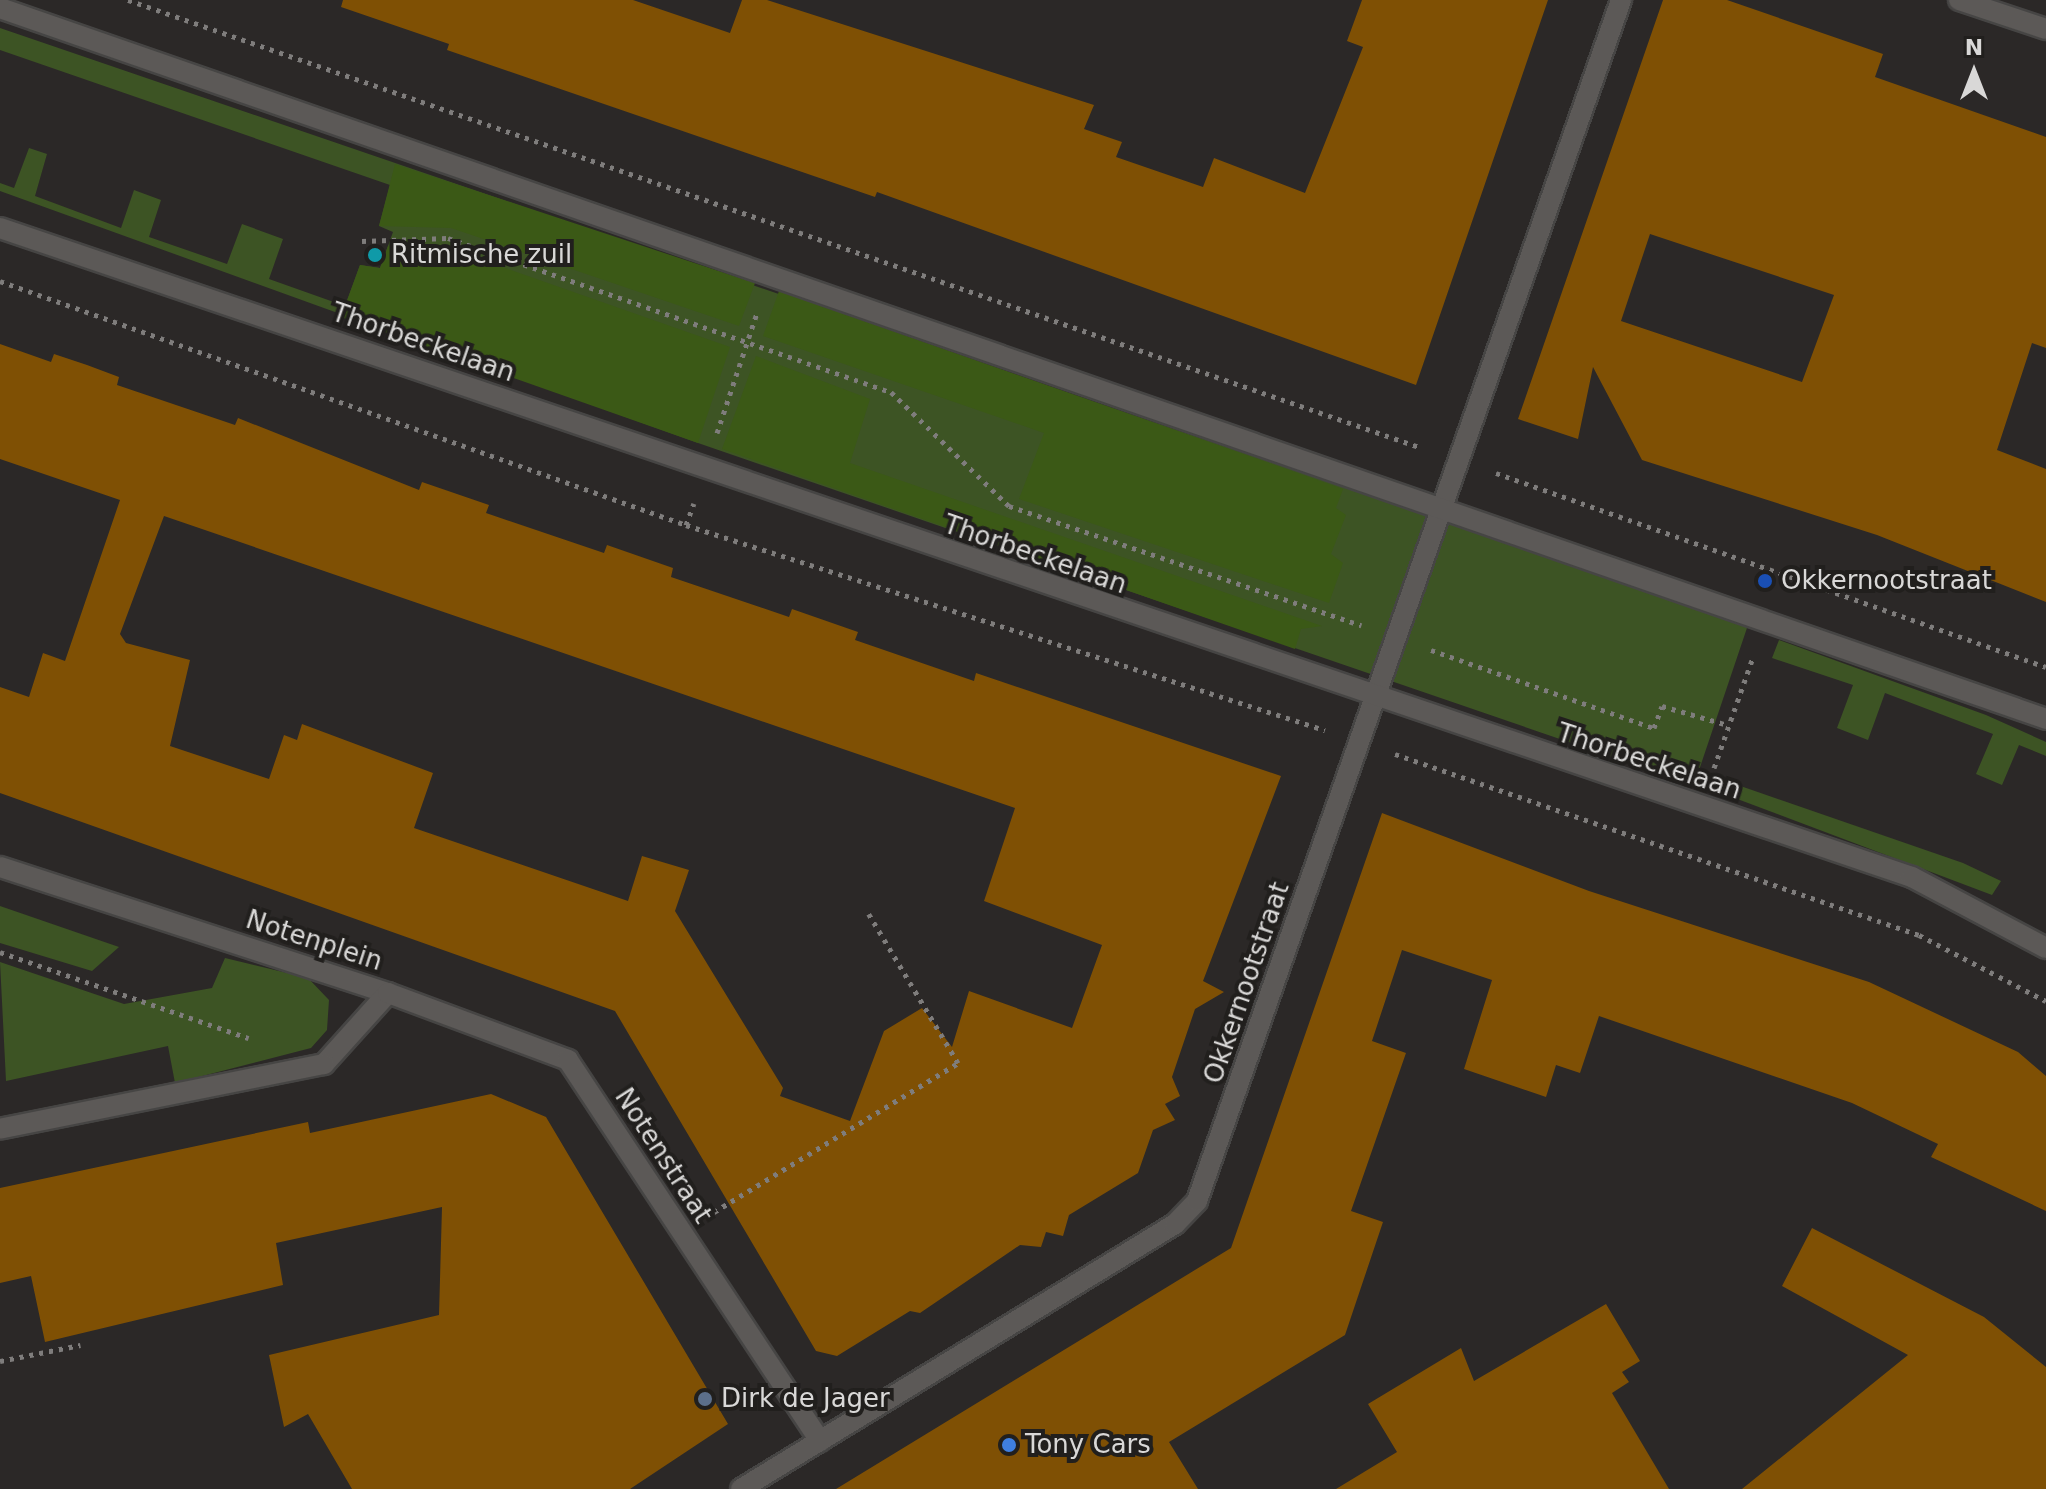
<!DOCTYPE html>
<html>
<head>
<meta charset="utf-8">
<style>
  body { margin:0 }
  #map { position:relative; width:2046px; height:1489px; overflow:hidden; background:#2b2827; font-family:"DejaVu Sans",sans-serif }
  div>[style] { position:absolute }
  .green>* { inset:0; background:#3d5424 }
  .forest>* { inset:0; background:#3b5916 }
  .building>* { inset:0; background:#7f5004 }
  .path>* { height:5px; margin-top:-2.5px; transform-origin:0; background:repeating-linear-gradient(90deg,#7f7d7c 0 4px,transparent 0 10px) }
  .roads { filter:drop-shadow(2px 0 #464544) drop-shadow(-2px 0 #464544) drop-shadow(0 2px #464544) drop-shadow(0 -2px #464544) }
  .minor>* { height:20px; margin:-10px; padding:0 10px; transform-origin:10px; border-radius:10px; background:#5c5957 }
  .tertiary>* { height:20px; margin:-10px; padding:0 10px; transform-origin:10px; border-radius:10px; background:#5c5957 }
  .dots>* { width:22px; height:22px; translate:-50% -50%; box-sizing:border-box; border:4px solid #211f1d; border-radius:50% }
  span { translate:-50% -50%; white-space:nowrap; text-align:center; line-height:1.15; -webkit-text-stroke:8px #211f1d; paint-order:stroke }
  .poi-label { font-size:26px; color:#d9d8d7 }
  .left { translate:0 -50%; text-align:left }
  .street-label { font-size:26px; color:#d9d8d7 }
  .north { position:absolute; left:1934px; top:32px; width:80px; height:80px; -webkit-text-stroke:6px #211f1d; paint-order:stroke; rotate:0deg; font-size:22px; font-weight:700; line-height:32px; text-align:center; color:#d9d8d7 }
  .north::after { content:''; display:block; margin:auto; width:28px; height:36px; background:#d9d8d7; clip-path:polygon(50% 0,100% 100%,50% 72%,0 100%) }
</style>
</head>
<body>
<div id="map">
  <div class="green">
    <div style="clip-path:polygon(0 28px,1748px 625px,1694px 785px,698px 443px,0 191px,0 183px,14px 188px,29px 148px,47px 154px,35px 196px,121px 228px,134px 190px,161px 200px,149px 237px,227px 264px,242px 224px,283px 239px,269px 279px,345px 306px,360px 265px,380px 268px,393px 232px,379px 226px,390px 185px,0 50px)"></div>
    <div style="clip-path:polygon(1779px 640px,1986px 715px,2046px 742px,2046px 756px,2019px 745px,2002px 785px,1976px 774px,1993px 734px,1885px 693px,1868px 740px,1837px 728px,1853px 685px,1772px 658px)"></div>
    <div style="clip-path:polygon(1729px 782px,1963px 863px,2001px 881px,1992px 895px,1724px 794px)"></div>
    <div style="clip-path:polygon(0 906px,119px 947px,92px 971px,0 943px)"></div>
    <div style="clip-path:polygon(225px 958px,308px 978px,329px 1000px,327px 1030px,311px 1048px,175px 1083px,168px 1046px,6px 1081px,0 962px,124px 1004px,212px 988px)"></div>
  </div>
  <div class="forest">
    <div style="clip-path:polygon(395px 164px,755px 283px,739px 326px,451px 228px,379px 226px)"></div>
    <div style="clip-path:polygon(437px 244px,730px 347px,698px 443px,341px 317px,360px 265px,380px 268px,388px 246px)"></div>
    <div style="clip-path:polygon(779px 291px,1343px 489px,1336px 508px,1346px 515px,1331px 554px,1343px 563px,1329px 603px,1019px 499px,1044px 433px,763px 336px)"></div>
    <div style="clip-path:polygon(756px 356px,870px 399px,850px 463px,1322px 626px,1301px 629px,1295px 649px,722px 449px)"></div>
  </div>
  <div class="building">
    <div style="clip-path:polygon(343px 0,633px 0,730px 33px,742px 0,767px 0,1094px 105px,1084px 129px,1122px 142px,1116px 157px,1203px 187px,1214px 158px,1305px 193px,1363px 47px,1347px 41px,1362px 0,1548px 0,1416px 385px,877px 192px,875px 197px,447px 50px,449px 44px,341px 7px)"></div>
    <div style="clip-path:polygon(evenodd,1663px 0,1727px 0,1883px 54px,1875px 77px,2046px 137px,2046px 348px,2032px 343px,1997px 450px,2046px 469px,2046px 602px,1877px 535px,1642px 460px,1593px 367px,1578px 439px,1518px 419px,1663px 0,1650px 234px,1834px 295px,1802px 382px,1621px 321px,1650px 234px)"></div>
    <div style="clip-path:polygon(evenodd,0 344px,51px 362px,54px 354px,87px 365px,119px 377px,117px 385px,235px 425px,238px 418px,419px 490px,422px 482px,489px 505px,486px 513px,604px 553px,607px 545px,673px 568px,671px 577px,789px 617px,792px 609px,858px 632px,855px 640px,974px 681px,976px 673px,1281px 776px,1203px 981px,1224px 992px,1195px 1009px,1172px 1077px,1180px 1096px,1165px 1104px,1175px 1120px,1153px 1130px,1138px 1173px,1069px 1215px,1063px 1236px,1046px 1232px,1041px 1247px,1020px 1245px,920px 1313px,910px 1311px,837px 1356px,816px 1351px,615px 1011px,0 793px,0 687px,29px 697px,43px 653px,65px 661px,120px 500px,0 459px,0 344px,164px 516px,1015px 808px,984px 901px,1102px 945px,1072px 1028px,969px 991px,952px 1047px,922px 1008px,884px 1031px,850px 1121px,780px 1096px,783px 1088px,675px 911px,689px 870px,642px 856px,628px 901px,414px 828px,433px 773px,302px 724px,297px 740px,284px 735px,269px 779px,170px 746px,190px 660px,126px 643px,120px 634px,164px 516px)"></div>
    <div style="clip-path:polygon(1382px 813px,1589px 891px,1869px 982px,2018px 1052px,2046px 1076px,2046px 1211px,1931px 1157px,1938px 1144px,1852px 1103px,1599px 1016px,1580px 1073px,1556px 1065px,1546px 1097px,1464px 1069px,1492px 980px,1402px 950px,1372px 1041px,1406px 1053px,1351px 1211px,1383px 1222px,1345px 1335px,1169px 1442px,1198px 1489px,836px 1489px,1231px 1248px)"></div>
    <div style="clip-path:polygon(491px 1094px,546px 1117px,728px 1424px,630px 1489px,352px 1489px,308px 1414px,284px 1427px,269px 1355px,439px 1315px,442px 1207px,276px 1243px,283px 1285px,45px 1342px,31px 1276px,0 1283px,0 1188px,308px 1122px,310px 1133px)"></div>
    <div style="clip-path:polygon(1812px 1228px,1984px 1317px,2046px 1367px,2046px 1489px,1742px 1489px,1908px 1355px,1782px 1286px)"></div>
    <div style="clip-path:polygon(1606px 1304px,1640px 1361px,1622px 1372px,1629px 1382px,1612px 1393px,1669px 1489px,1336px 1489px,1397px 1452px,1368px 1404px,1461px 1348px,1474px 1381px)"></div>
  </div>
  <div class="path">
    <div style="left:128px;top:0;width:1369px;rotate:19.1deg"></div>
    <div style="left:362px;top:241px;width:86px;rotate:-2deg"></div>
    <div style="left:448px;top:238px;width:469px;rotate:19.2deg"></div>
    <div style="left:891px;top:392px;width:164px;rotate:44deg"></div>
    <div style="left:1009px;top:506px;width:372px;rotate:18.7deg"></div>
    <div style="left:0;top:281px;width:728px;rotate:19.58deg"></div>
    <div style="left:686px;top:525px;width:671px;rotate:17.79deg"></div>
    <div style="left:717px;top:433px;width:126px;rotate:-71.6deg"></div>
    <div style="left:1496px;top:473px;width:583px;rotate:19.43deg"></div>
    <div style="left:686px;top:525px;width:23px;rotate:-70deg"></div>
    <div style="left:1431px;top:650px;width:236px;rotate:19.3deg"></div>
    <div style="left:1654px;top:728px;width:23px;rotate:-70deg"></div>
    <div style="left:1662px;top:706px;width:69px;rotate:16.1deg"></div>
    <div style="left:1395px;top:754px;width:554px;rotate:19.06deg"></div>
    <div style="left:1919px;top:935px;width:143px;rotate:27.5deg"></div>
    <div style="left:1714px;top:768px;width:118px;rotate:-70.6deg"></div>
    <div style="left:0;top:952px;width:263px;rotate:19.1deg"></div>
    <div style="left:714px;top:1212px;width:286px;rotate:-31.4deg"></div>
    <div style="left:958px;top:1063px;width:174px;rotate:-120.9deg"></div>
    <div style="left:0;top:1361px;width:82px;rotate:-11.3deg"></div>
  </div>
  <div class="roads">
    <div class="minor">
      <div style="left:1959px;top:0;width:92px;rotate:18.4deg"></div>
      <div style="left:0;top:867px;width:408px;rotate:18deg"></div>
      <div style="left:388px;top:993px;width:96px;rotate:132deg"></div>
      <div style="left:324px;top:1064px;width:330px;rotate:168.7deg"></div>
      <div style="left:388px;top:993px;width:192px;rotate:20.4deg"></div>
      <div style="left:568px;top:1060px;width:457px;rotate:56.5deg"></div>
      <div style="left:741px;top:1489px;width:509px;rotate:-31.41deg"></div>
      <div style="left:1175px;top:1224px;width:32px;rotate:-46deg"></div>
      <div style="left:1197px;top:1201px;width:1274px;rotate:-70.55deg"></div>
    </div>
    <div class="tertiary">
      <div style="left:0;top:8px;width:2166px;rotate:19.16deg"></div>
      <div style="left:0;top:228px;width:2019px;rotate:18.75deg"></div>
      <div style="left:1912px;top:877px;width:152px;rotate:27.9deg"></div>
    </div>
  </div>
  <div class="dots">
    <div style="left:375px;top:255px;background:#0f9aa8"></div>
    <div style="left:1765px;top:581px;background:#1a4fb4"></div>
    <div style="left:705px;top:1399px;background:#5c6f8a"></div>
    <div style="left:1009px;top:1445px;background:#3f7fe0"></div>
  </div>
  <div class="poi-label">
    <span class="left" style="left:391px;top:255px">Ritmische zuil</span>
    <span class="left" style="left:1781px;top:581px">Okkernootstraat</span>
    <span class="left" style="left:721px;top:1399px">Dirk de Jager</span>
    <span class="left" style="left:1025px;top:1445px">Tony Cars</span>
  </div>
  <div class="street-label">
    <span style="left:423px;top:343px;rotate:19deg">Thorbeckelaan</span>
    <span style="left:1035px;top:555px;rotate:19deg">Thorbeckelaan</span>
    <span style="left:1649px;top:762px;rotate:18deg">Thorbeckelaan</span>
    <span style="left:314px;top:941px;rotate:18deg">Notenplein</span>
    <span style="left:1247px;top:983px;rotate:-71deg">Okkernootstraat</span>
    <span style="left:663px;top:1156px;rotate:57deg">Notenstraat</span>
  </div>
  <div class="north">N</div>
</div>
</body>
</html>
